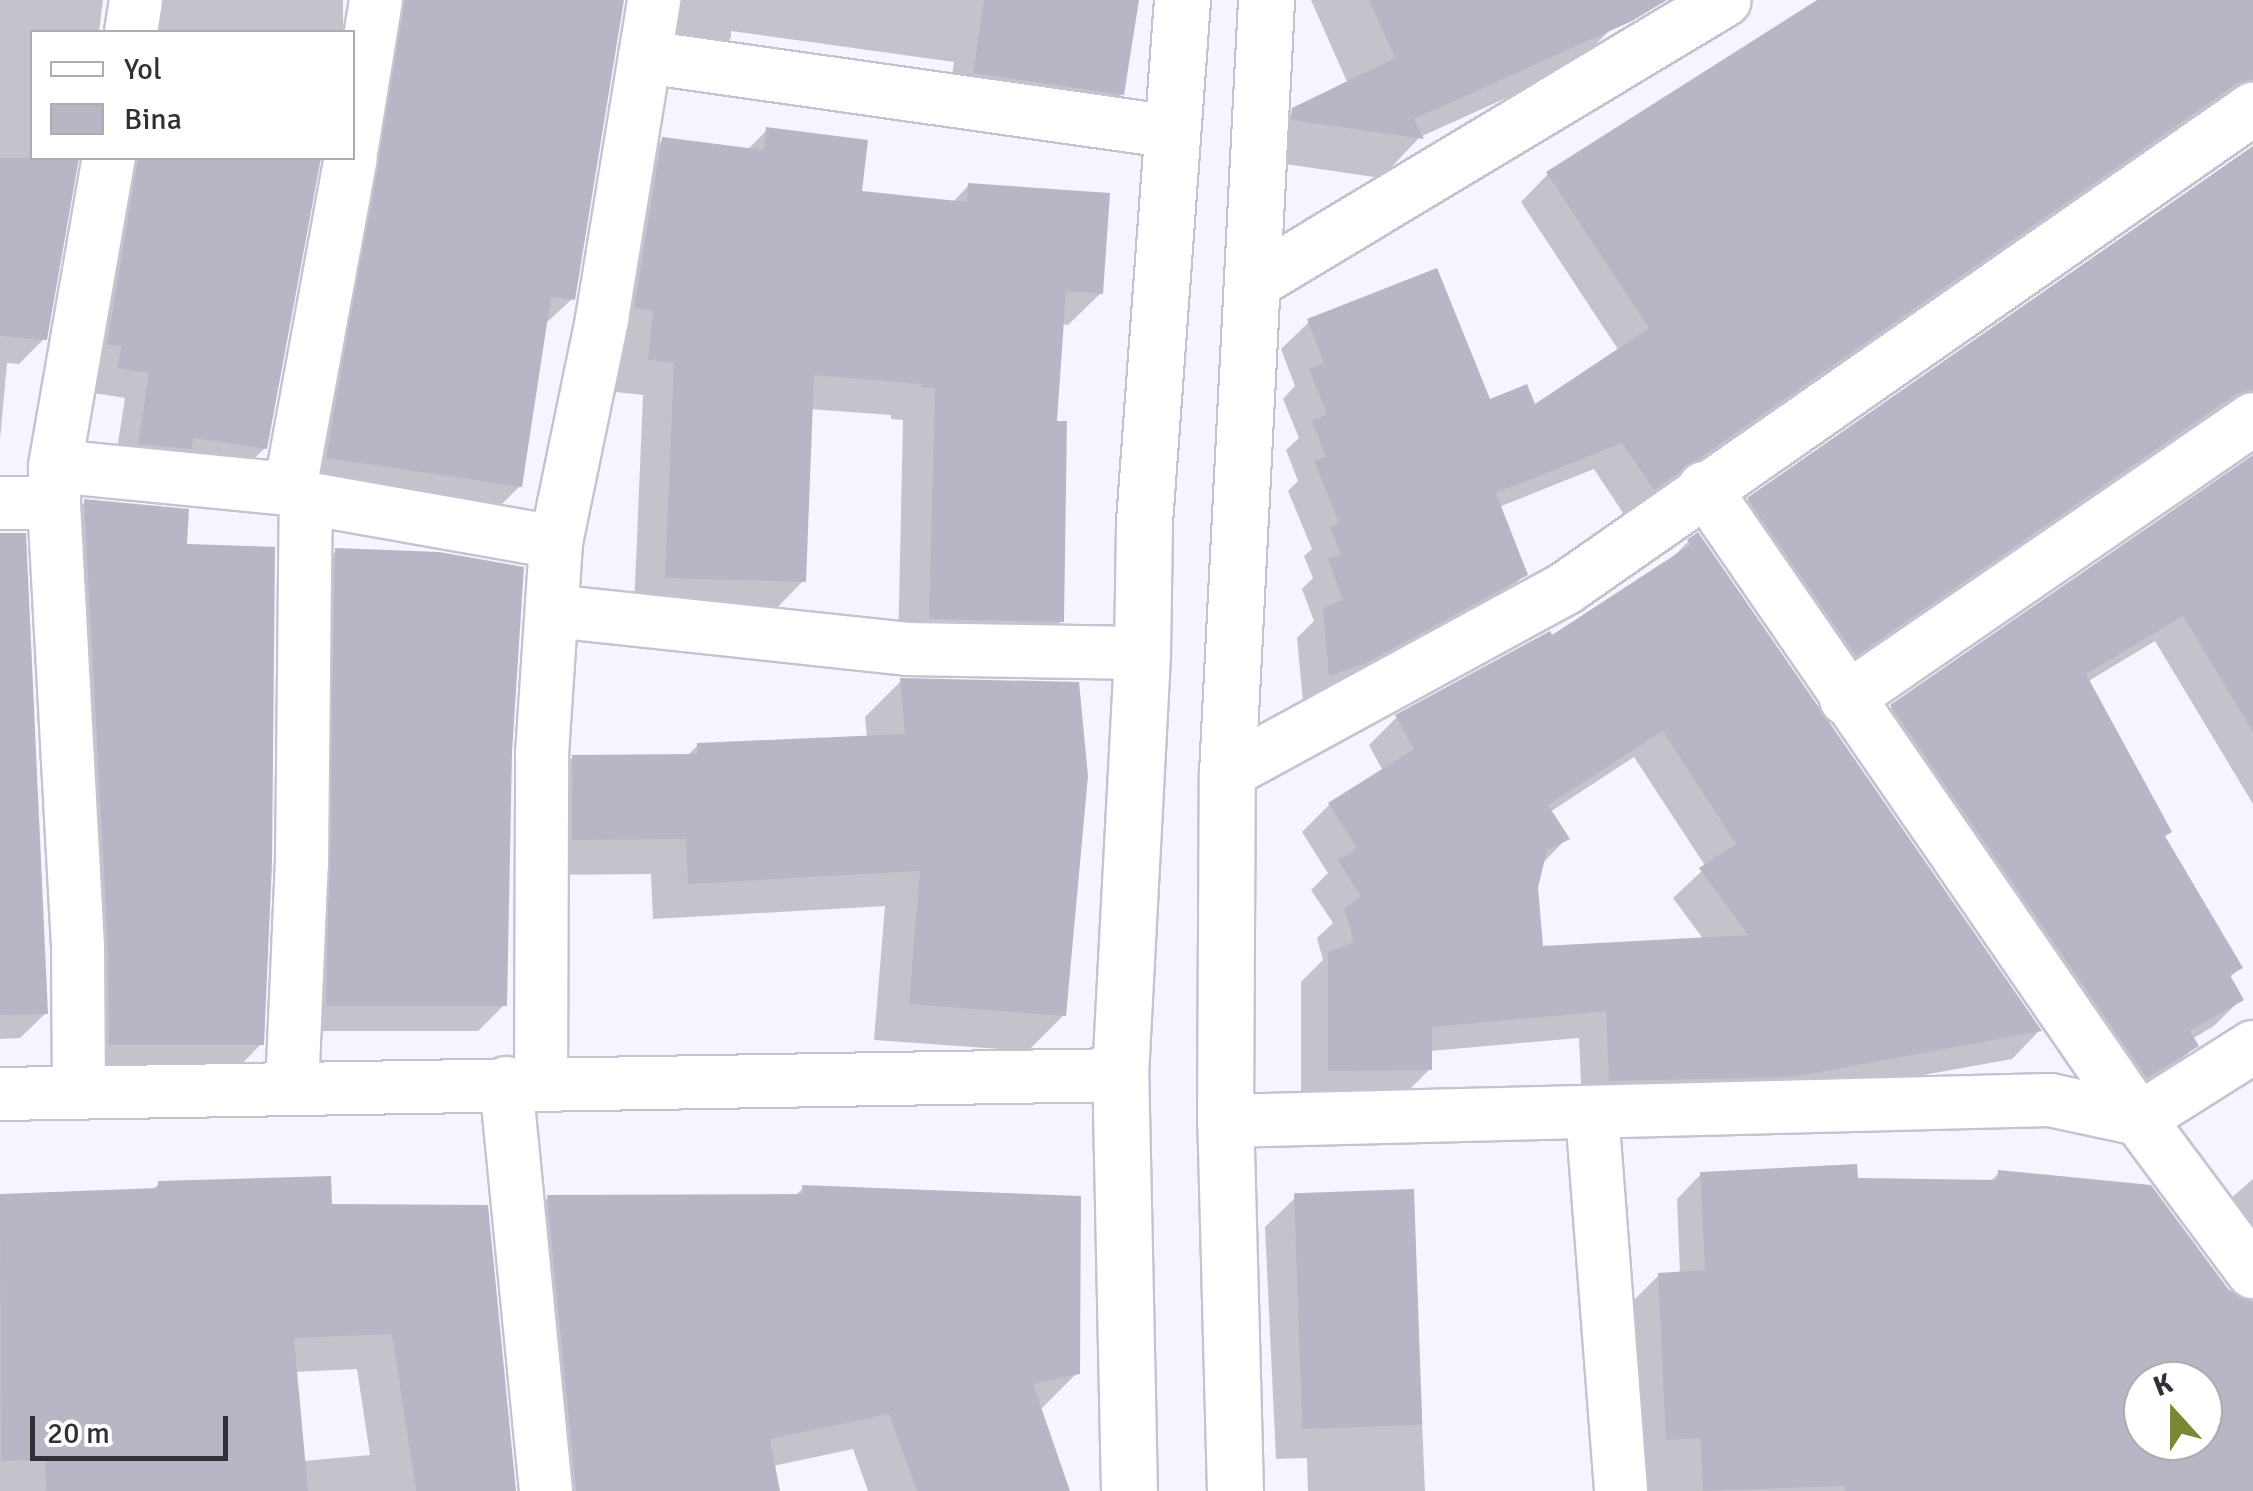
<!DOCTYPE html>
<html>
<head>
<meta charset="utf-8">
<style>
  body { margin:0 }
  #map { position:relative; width:2253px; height:1491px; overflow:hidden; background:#f6f4fe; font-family:Signika,sans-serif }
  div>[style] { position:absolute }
  .shadow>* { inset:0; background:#0003; transform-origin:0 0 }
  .building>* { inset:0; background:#b8b6c5; transform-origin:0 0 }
  .roads { filter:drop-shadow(2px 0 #c5c3d2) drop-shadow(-2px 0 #c5c3d2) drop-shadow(0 2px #c5c3d2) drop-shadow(0 -2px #c5c3d2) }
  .street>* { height:52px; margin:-26px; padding:0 26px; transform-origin:26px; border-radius:26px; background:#fff }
  .secondary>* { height:55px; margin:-27.5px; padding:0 27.5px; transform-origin:27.5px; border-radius:27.5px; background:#fff }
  span { translate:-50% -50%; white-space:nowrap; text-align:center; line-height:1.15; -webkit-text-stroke:10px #fff; paint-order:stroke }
  .legend { position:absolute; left:30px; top:30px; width:325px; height:130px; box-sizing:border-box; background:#fff; border:2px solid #adacaf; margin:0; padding:12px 18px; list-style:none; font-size:30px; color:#313036 }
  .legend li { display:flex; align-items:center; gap:20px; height:50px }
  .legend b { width:50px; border:2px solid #adacaf }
  .north { position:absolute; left:2123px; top:1361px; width:100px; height:100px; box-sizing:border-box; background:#fff; border:2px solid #adacaf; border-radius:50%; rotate:339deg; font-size:28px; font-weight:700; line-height:40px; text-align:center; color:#313036 }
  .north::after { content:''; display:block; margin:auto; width:35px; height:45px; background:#7a8735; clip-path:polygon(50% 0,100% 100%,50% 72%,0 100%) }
  .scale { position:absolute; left:30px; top:1416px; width:198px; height:45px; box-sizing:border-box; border:5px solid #313036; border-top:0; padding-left:12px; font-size:30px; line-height:35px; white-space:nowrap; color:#313036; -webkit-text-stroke:8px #fff; paint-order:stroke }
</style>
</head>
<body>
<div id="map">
  <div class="shadow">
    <div style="clip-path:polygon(0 0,103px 0,99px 32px,32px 32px,32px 158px,76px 158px,44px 339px,19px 364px,7px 363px,0 440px)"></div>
    <div style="left:126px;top:0;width:217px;height:35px"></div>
    <div style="clip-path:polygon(365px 0,621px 0,572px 299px,545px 324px,520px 486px,494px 512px,302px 483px)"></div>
    <div style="clip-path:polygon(644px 0,1136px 0,1122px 94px,1097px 119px,949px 98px,954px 62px,731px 31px,731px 38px,706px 64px,687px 61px)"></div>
    <div style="clip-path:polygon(1311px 0,1600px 0,1612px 28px,1572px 68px,1420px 137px,1381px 178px,1252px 159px,1252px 151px,1293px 111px,1348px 84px)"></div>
    <div style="clip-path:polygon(1822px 0,2253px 0,2253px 126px,1625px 516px,1594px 469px,1499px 507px,1525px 574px,1498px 601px,1336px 690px,1303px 702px,1297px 638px,1314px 621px,1302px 589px,1313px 578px,1304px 556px,1312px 549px,1288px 491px,1298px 481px,1286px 450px,1299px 438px,1283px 399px,1295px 386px,1281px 349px,1309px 322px,1488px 402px,1533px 407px,1619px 351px,1521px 202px,1548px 174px)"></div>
    <div style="clip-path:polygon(767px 130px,859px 193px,952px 203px,969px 185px,1101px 293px,1068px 325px,1061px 324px,1054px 423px,1061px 621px,1029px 653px,898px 651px,903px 420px,891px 419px,891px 415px,810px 409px,803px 581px,771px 614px,634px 609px,643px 395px,616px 392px,630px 172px,663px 140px,747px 150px)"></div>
    <div style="clip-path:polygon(2253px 149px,2253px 437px,1828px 681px,1722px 527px,1749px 500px)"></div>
    <div style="clip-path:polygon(97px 158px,319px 158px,265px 448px,239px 473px,114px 469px,125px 398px,93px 393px)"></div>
    <div style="clip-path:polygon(2253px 458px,2253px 804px,2155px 641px,2087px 682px,2163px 837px,2240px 968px,2229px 978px,2241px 999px,2214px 1026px,2192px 1039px,2196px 1045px,2169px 1072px,2119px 1104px,1864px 734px,1892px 707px)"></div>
    <div style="clip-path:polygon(85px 502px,185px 546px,261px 1044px,236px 1070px,84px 1070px,59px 527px)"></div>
    <div style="clip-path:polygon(0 533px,46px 1013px,20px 1038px,0 1039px)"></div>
    <div style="clip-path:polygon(evenodd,1688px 542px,2039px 1031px,2012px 1059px,1763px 1104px,1582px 1108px,1579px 1038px,1430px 1051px,1430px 1069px,1402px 1097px,1301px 1098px,1301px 982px,1323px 960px,1317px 938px,1333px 923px,1311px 890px,1328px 873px,1302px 832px,1329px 805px,1383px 771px,1369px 745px,1397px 717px,1551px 639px,1668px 562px,1688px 542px,1634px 757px,1706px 867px,1673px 898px,1704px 940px,1540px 948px,1536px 888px,1542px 864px,1566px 839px,1550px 812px,1634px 757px)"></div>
    <div style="clip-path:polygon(336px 551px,510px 752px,504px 1005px,478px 1031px,300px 1031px,310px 577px)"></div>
    <div style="clip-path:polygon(901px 681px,1064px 1015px,1028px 1051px,874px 1040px,885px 906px,653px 919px,651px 874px,537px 875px,537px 794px,573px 757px,687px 756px,698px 745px,867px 738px,865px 717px)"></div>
    <div style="clip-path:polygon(evenodd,1999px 1173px,2253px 1325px,2253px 1491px,1643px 1491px,1634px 1300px,1659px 1275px,1680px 1274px,1677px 1199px,1701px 1174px,1989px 1183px,1999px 1173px,2143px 1381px,2203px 1381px,2203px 1441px,2143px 1441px,2143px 1381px)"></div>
    <div style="clip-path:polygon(2253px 1179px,2253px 1266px,2214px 1213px)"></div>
    <div style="clip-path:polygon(evenodd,159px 1184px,329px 1207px,513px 1491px,0 1491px,0 1196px,152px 1190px,159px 1184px,357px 1369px,370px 1455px,303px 1461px,294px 1372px,357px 1369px)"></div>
    <div style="clip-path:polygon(803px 1188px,1078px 1372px,1040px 1410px,1067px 1491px,868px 1491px,853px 1449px,773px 1466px,777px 1491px,537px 1491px,512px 1234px,548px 1198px,795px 1196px)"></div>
    <div style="clip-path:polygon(1412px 1192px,1425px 1491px,1308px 1491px,1307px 1458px,1276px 1459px,1265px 1227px,1295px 1198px)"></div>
  </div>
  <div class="building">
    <div style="clip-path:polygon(405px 0,624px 0,575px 300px,551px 297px,522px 487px,326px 458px)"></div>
    <div style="clip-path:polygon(984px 0,1139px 0,1124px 95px,973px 73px)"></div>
    <div style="clip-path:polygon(1369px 0,1667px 0,1632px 21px,1414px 119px,1424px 139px,1291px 120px,1292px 108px,1395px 58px)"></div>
    <div style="clip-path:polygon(1817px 0,2253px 0,2253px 79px,2236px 84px,1654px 490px,1622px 443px,1496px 493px,1528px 575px,1366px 663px,1329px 676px,1323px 608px,1343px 600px,1328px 559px,1341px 554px,1330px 527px,1339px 523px,1314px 461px,1326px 457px,1312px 421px,1327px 414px,1309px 369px,1324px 363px,1307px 319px,1437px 268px,1490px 399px,1527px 384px,1535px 404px,1649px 328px,1546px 172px)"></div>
    <div style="clip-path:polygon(766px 127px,868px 140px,862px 191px,967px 202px,968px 183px,1110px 193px,1103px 294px,1066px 291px,1057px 421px,1067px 421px,1064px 622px,929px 619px,935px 388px,922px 387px,922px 384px,814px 375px,806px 582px,665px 578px,674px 363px,648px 360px,653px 311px,634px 308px,662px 137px,764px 150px)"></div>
    <div style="clip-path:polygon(2253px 146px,2253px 389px,2236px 394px,1856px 656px,1747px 498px)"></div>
    <div style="clip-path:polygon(0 158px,79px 158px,47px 340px,0 336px)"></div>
    <div style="clip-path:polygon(138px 158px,321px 158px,267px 449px,193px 438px,192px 449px,138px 444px,149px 373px,117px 368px,121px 346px,107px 345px)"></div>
    <div style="clip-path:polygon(2253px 455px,2253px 732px,2183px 616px,2086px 674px,2172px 832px,2165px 836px,2243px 968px,2230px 975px,2244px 1000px,2190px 1031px,2199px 1046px,2147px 1078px,1890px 705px)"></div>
    <div style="clip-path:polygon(84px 499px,189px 509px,187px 544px,275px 547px,272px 863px,264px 1045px,109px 1045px,108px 946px)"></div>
    <div style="clip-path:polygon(evenodd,1698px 532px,2042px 1031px,1793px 1077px,1609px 1081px,1606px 1011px,1432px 1027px,1432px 1070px,1328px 1071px,1328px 952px,1354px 942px,1344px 908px,1361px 897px,1338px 860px,1357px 848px,1328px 803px,1414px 749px,1395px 715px,1550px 631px,1552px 635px,1690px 545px,1687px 540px,1698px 532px,1663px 731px,1736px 844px,1699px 868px,1748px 935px,1543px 946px,1538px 888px,1547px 850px,1570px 839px,1548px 805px,1663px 731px)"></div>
    <div style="clip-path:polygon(0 533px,26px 533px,48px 1014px,0 1015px)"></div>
    <div style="clip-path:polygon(335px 548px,439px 552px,524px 567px,512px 752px,507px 1006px,326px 1006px)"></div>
    <div style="clip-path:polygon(900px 678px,1079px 682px,1088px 776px,1066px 1016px,909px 1004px,920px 871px,688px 884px,686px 839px,572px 840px,572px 755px,697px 754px,697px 743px,905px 734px)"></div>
    <div style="clip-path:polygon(evenodd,1857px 1164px,1858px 1178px,1997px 1180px,1998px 1170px,2151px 1185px,2229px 1290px,2253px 1301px,2253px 1491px,1845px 1491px,1844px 1486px,1703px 1491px,1700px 1438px,1666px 1440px,1658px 1273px,1705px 1270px,1700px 1172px,1857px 1164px,2143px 1381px,2203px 1381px,2203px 1441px,2143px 1441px,2143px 1381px)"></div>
    <div style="clip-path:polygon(331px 1176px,332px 1204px,488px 1205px,516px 1491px,416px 1491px,392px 1334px,294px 1338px,308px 1491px,46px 1491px,45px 1460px,1px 1461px,0 1194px,158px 1188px,158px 1181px)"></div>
    <div style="clip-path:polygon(802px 1185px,1081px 1196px,1080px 1374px,1033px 1384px,1070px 1491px,917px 1491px,889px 1414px,770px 1439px,780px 1491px,576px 1491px,547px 1195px,803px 1194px)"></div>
    <div style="left:1414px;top:1189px;width:236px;height:120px;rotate:88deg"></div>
  </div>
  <div class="roads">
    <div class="street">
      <div style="left:131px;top:32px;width:32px;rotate:-81deg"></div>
      <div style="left:645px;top:57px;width:533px;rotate:8.08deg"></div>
      <div style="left:352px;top:147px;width:149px;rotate:-80.7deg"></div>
      <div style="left:1254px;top:283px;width:549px;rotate:-31deg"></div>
      <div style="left:55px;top:466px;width:313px;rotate:-80.1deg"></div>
      <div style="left:1704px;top:488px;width:766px;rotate:55.42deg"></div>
      <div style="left:2139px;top:1119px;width:191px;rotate:53.3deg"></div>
      <div style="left:290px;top:489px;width:337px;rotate:-79.6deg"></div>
      <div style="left:0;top:503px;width:54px"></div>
      <div style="left:54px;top:503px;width:37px;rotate:-88deg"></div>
      <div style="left:55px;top:466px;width:236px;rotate:5.6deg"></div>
      <div style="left:290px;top:489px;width:18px;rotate:29deg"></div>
      <div style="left:306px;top:498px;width:254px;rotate:10deg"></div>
      <div style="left:54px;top:503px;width:446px;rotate:86.9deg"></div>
      <div style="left:78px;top:948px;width:145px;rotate:89.6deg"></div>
      <div style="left:553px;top:611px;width:356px;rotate:6.1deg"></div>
      <div style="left:907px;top:649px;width:235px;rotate:1deg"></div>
      <div style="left:1846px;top:699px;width:494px;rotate:-34.5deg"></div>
      <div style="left:1227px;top:773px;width:386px;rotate:-28.6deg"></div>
      <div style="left:1566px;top:588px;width:838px;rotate:-34.89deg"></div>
      <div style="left:506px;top:1083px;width:410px;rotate:84.4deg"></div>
      <div style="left:541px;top:1085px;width:331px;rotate:-89.8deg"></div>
      <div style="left:542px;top:754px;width:212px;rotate:-86.2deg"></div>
      <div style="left:556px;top:542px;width:228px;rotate:-78.3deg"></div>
      <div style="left:602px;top:319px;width:323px;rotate:-80.7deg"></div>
      <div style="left:292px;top:1089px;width:225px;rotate:-87.5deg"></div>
      <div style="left:302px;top:864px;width:366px;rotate:-89.4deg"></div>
      <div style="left:0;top:1094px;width:1120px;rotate:-0.97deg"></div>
      <div style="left:1592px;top:1113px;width:379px;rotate:85.6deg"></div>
      <div style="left:1225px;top:1121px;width:825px;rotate:-1.46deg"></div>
      <div style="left:2050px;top:1100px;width:91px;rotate:12.1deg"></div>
      <div style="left:2139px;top:1119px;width:135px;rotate:-32.3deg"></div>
    </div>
    <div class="secondary">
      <div style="left:1129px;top:1491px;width:416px;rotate:-91.2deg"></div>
      <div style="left:1120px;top:1075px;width:423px;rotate:-87deg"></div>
      <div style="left:1142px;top:653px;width:131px;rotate:-89.1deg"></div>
      <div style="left:1144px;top:522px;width:523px;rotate:-85.84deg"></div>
      <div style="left:1235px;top:1491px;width:370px;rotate:-91.5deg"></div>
      <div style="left:1225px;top:1121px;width:348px;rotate:-89.7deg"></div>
      <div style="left:1227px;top:773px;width:774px;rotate:-87.11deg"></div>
    </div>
  </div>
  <ul class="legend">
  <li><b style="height:12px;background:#fff"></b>Yol</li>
  <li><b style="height:28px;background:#b8b6c5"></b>Bina</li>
  </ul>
  <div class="north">K</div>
  <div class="scale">20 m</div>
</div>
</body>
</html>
